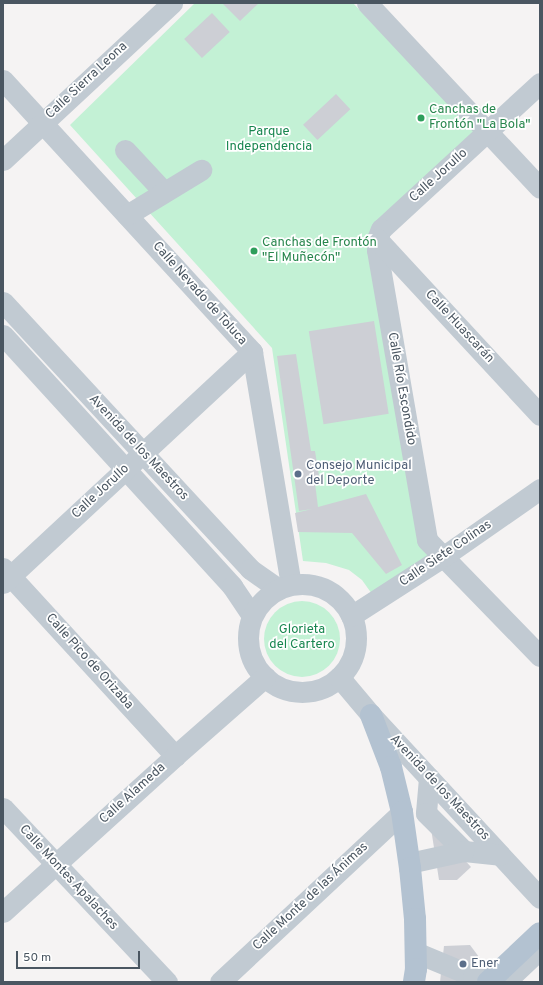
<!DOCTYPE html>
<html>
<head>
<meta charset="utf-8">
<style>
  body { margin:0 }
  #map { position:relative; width:543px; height:985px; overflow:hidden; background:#f5f3f3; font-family:Overpass,sans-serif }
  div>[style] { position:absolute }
  .green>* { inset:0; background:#c3f1d5 }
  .round { border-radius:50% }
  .building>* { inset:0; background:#cdcfd5; transform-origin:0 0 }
  .minor>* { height:21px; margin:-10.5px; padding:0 10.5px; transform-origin:10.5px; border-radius:10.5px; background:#c1cad2 }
  .minor>.ring { margin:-10.5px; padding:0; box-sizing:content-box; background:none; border:21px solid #c1cad2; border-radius:50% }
  .major>* { height:22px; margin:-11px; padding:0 11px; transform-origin:11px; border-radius:11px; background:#b3c2d1 }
  .dots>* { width:11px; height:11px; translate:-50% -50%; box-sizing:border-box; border:2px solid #fff; border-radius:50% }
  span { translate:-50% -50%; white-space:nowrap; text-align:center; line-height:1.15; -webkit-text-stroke:3.5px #fff; paint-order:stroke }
  .street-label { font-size:13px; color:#4a5661 }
  .leisure-label { font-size:13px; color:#27864d }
  .left { translate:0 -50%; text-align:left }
  .park-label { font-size:13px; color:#17864f }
  .service-label { font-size:13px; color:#4e5e75 }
  .frame { position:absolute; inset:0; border:4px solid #4a5661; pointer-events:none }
  .scale { position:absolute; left:16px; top:951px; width:124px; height:18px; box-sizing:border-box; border:2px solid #4a5661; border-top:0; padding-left:5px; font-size:12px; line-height:14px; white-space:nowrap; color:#4a5661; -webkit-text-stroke:3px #fff; paint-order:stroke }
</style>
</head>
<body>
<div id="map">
  <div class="green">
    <div style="clip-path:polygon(195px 3px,353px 3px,475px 131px,368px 236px,437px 553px,372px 594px,362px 580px,349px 570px,326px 563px,303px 561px,272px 348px,70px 125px)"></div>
    <div class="round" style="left:264px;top:601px;width:76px;height:76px"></div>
  </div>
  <div class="building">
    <div style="clip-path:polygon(222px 3px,259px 3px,240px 21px)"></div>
    <div style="left:212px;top:13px;width:26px;height:38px;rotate:47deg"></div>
    <div style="left:336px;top:94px;width:21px;height:45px;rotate:47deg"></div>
    <div style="left:374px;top:321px;width:94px;height:66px;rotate:81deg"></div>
    <div style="clip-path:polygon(296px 354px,311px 451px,315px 451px,320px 482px,315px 483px,318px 507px,366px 494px,402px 565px,386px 574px,352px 533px,298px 532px,295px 513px,312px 509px,299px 511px,277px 356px)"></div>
    <div style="clip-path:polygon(430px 822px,471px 867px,457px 880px,439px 880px)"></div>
    <div style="clip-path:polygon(470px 945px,485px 965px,466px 982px,440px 982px,444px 946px)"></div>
  </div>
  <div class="minor">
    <div style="left:367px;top:3px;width:253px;rotate:46.9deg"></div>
    <div style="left:3px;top:80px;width:369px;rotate:47.5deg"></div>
    <div style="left:252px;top:352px;width:236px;rotate:80.5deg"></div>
    <div style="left:540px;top:83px;width:216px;rotate:137.4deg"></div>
    <div style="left:381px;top:229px;width:11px;rotate:112deg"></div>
    <div style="left:377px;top:239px;width:11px;rotate:90deg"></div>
    <div style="left:377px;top:250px;width:294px;rotate:80.2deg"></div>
    <div style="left:427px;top:540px;width:162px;rotate:45.8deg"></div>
    <div style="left:125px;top:150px;width:57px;rotate:47.1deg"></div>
    <div style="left:3px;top:160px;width:231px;rotate:-42.9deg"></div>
    <div style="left:127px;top:215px;width:87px;rotate:-31.3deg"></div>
    <div style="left:377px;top:239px;width:240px;rotate:47.2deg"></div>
    <div style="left:3px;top:302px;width:364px;rotate:47.2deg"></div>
    <div style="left:250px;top:569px;width:35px;rotate:35deg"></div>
    <div style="left:3px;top:335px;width:340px;rotate:47.6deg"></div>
    <div style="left:232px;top:586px;width:36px;rotate:56deg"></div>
    <div style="left:3px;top:568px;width:255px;rotate:47.5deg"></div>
    <div style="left:3px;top:583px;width:340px;rotate:-42.9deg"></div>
    <div class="ring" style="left:248px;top:584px;width:87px;height:87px"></div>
    <div style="left:351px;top:616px;width:111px;rotate:-32.8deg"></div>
    <div style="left:444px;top:556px;width:117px;rotate:-34.9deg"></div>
    <div style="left:339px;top:677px;width:50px;rotate:49.9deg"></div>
    <div style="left:371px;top:715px;width:249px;rotate:47.3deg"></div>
    <div style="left:429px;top:778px;width:35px;rotate:95deg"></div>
    <div style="left:426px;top:813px;width:54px;rotate:45deg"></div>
    <div style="left:464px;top:851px;width:36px;rotate:6deg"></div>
    <div style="left:3px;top:808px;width:239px;rotate:46.7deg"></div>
    <div style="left:409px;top:863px;width:56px;rotate:-12.3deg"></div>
    <div style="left:3px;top:912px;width:232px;rotate:-42.2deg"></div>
    <div style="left:175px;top:756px;width:120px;rotate:-41.3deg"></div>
    <div style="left:415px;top:952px;width:63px;rotate:22.5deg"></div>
    <div style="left:473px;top:976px;width:17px;rotate:17deg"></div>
    <div style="left:220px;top:982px;width:249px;rotate:-43deg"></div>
    <div style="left:505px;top:982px;width:48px;rotate:-43.3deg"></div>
  </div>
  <div class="major">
    <div style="left:371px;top:715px;width:56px;rotate:69deg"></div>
    <div style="left:391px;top:767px;width:46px;rotate:76.3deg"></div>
    <div style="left:402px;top:812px;width:57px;rotate:81.9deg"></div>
    <div style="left:410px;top:868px;width:51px;rotate:84.4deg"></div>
    <div style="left:415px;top:919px;width:50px;rotate:88.9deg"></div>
    <div style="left:416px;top:969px;width:13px;rotate:99deg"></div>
    <div style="left:488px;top:982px;width:71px;rotate:-43.3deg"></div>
  </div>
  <div class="dots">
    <div style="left:421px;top:118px;background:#2e9e5b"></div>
    <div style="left:254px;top:251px;background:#2e9e5b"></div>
    <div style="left:298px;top:474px;background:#5c6f8a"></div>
    <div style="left:463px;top:964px;background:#5c6f8a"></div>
  </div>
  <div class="street-label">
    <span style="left:87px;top:81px;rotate:-43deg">Calle Sierra Leona</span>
    <span style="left:439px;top:176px;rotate:-42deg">Calle Jorullo</span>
    <span style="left:199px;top:294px;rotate:48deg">Calle Nevado de Toluca</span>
    <span style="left:459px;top:327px;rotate:47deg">Calle Huascarán</span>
    <span style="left:401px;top:389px;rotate:80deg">Calle Río Escondido</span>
    <span style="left:138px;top:448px;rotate:47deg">Avenida de los Maestros</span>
    <span style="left:101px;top:492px;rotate:-43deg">Calle Jorullo</span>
    <span style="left:446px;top:554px;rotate:-34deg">Calle Siete Colinas</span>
    <span style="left:89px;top:662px;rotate:48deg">Calle Pico de Orizaba</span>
    <span style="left:439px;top:788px;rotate:47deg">Avenida de los Maestros</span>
    <span style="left:133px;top:794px;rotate:-42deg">Calle Alameda</span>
    <span style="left:68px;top:878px;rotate:47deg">Calle Montes Apalaches</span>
    <span style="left:311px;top:897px;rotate:-43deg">Calle Monte de las Ánimas</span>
  </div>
  <div class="leisure-label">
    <span class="left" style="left:429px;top:118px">Canchas de<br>Frontón "La Bola"</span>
    <span class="left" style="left:262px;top:251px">Canchas de Frontón<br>"El Muñecón"</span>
  </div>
  <div class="park-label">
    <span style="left:269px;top:140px">Parque<br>Independencia</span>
    <span style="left:302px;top:638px">Glorieta<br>del Cartero</span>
  </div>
  <div class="service-label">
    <span class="left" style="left:306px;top:474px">Consejo Municipal<br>del Deporte</span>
    <span class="left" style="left:471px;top:964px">Ener</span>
  </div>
  <div class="frame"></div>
  <div class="scale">50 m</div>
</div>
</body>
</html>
